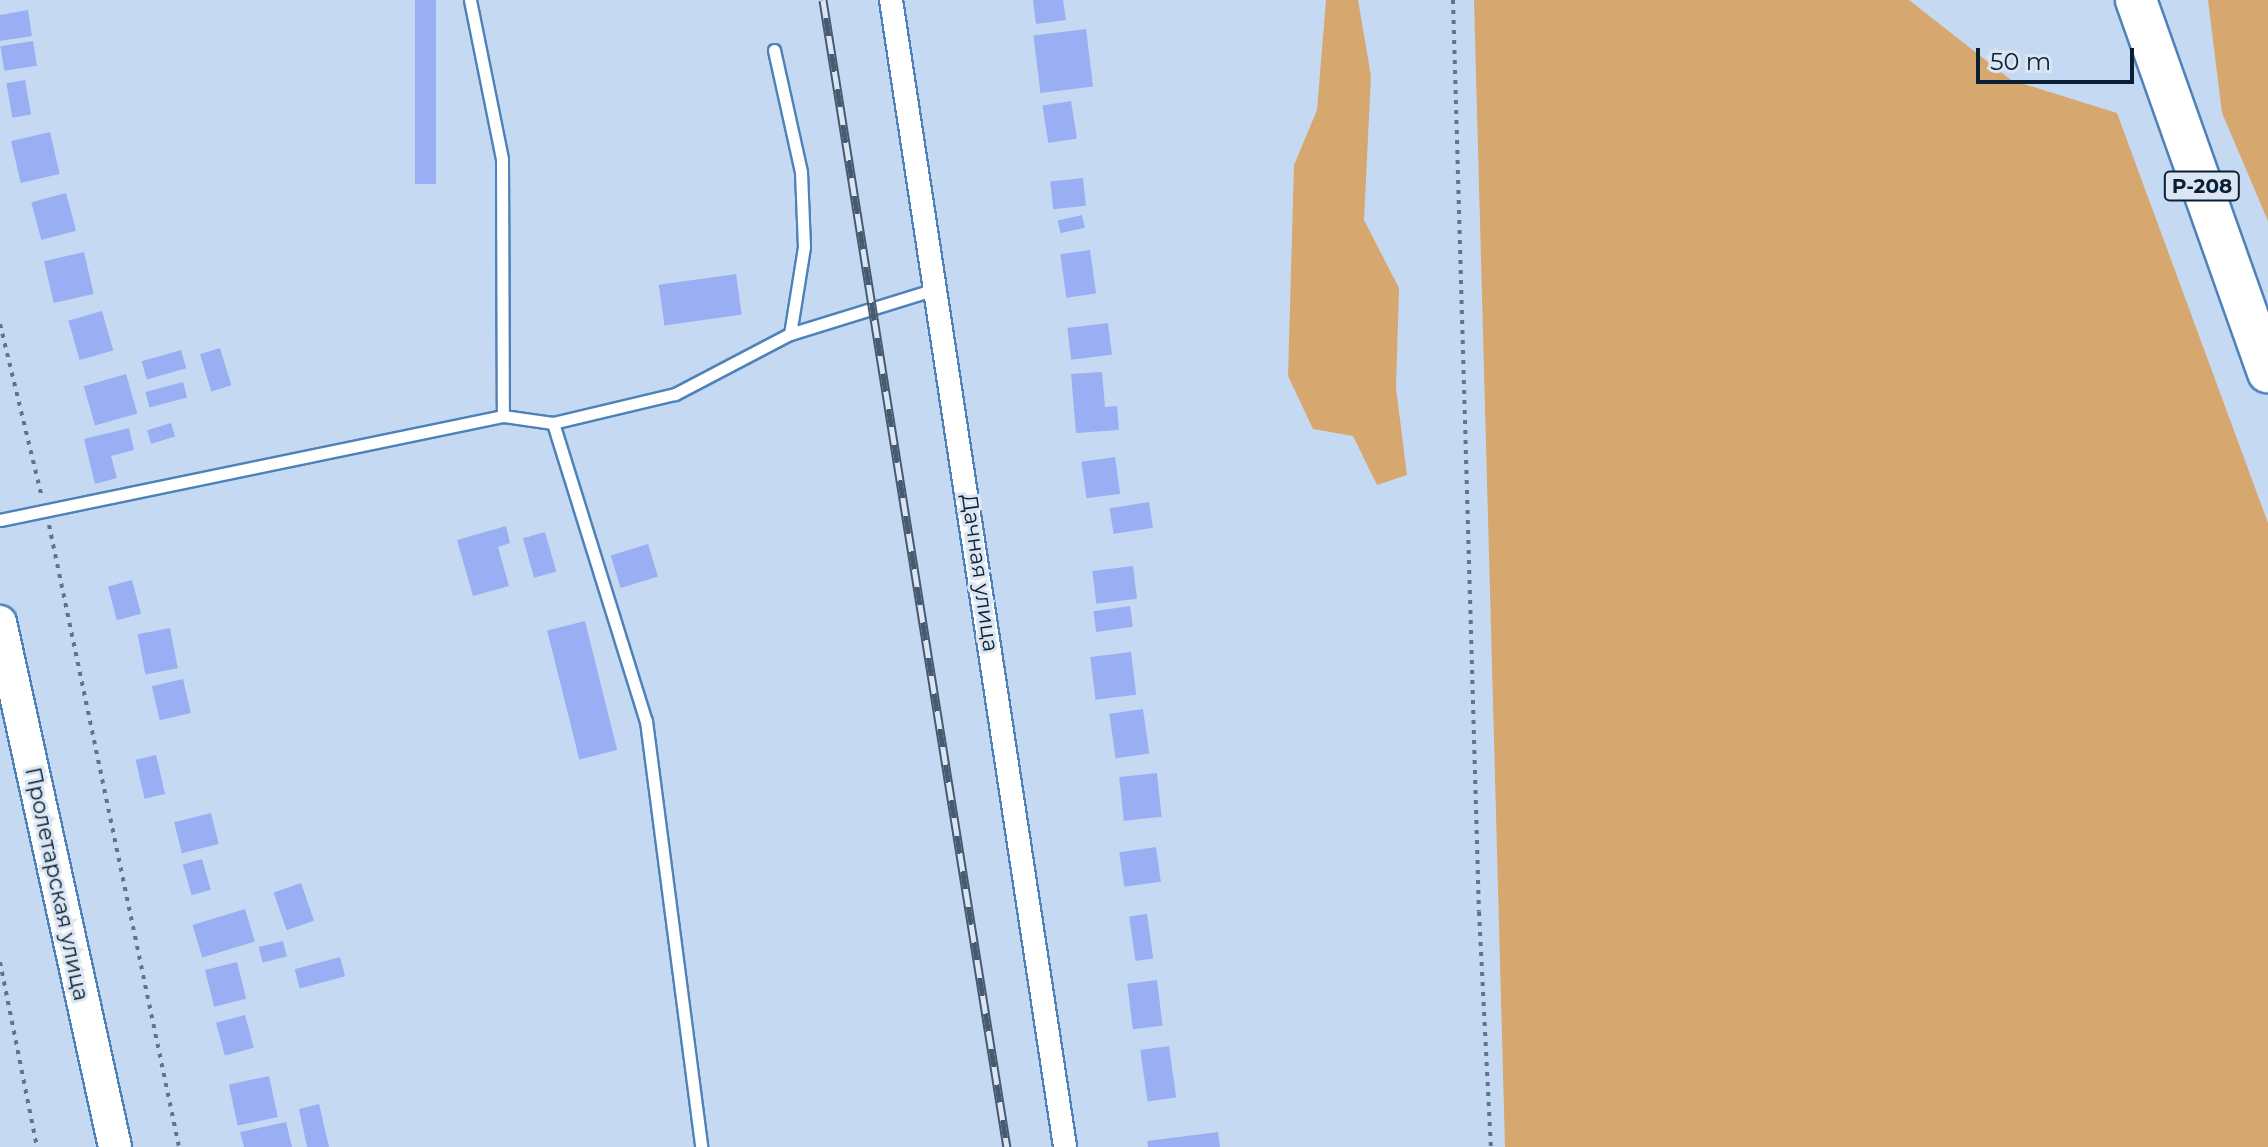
<!DOCTYPE html>
<html>
<head>
<meta charset="utf-8">
<style>
  body { margin:0 }
  #map { position:relative; width:2268px; height:1147px; overflow:hidden; background:#c5daf2; font-family:Montserrat,sans-serif }
  div>[style] { position:absolute }
  .green>* { inset:0; background:#d6a76e }
  .building>* { inset:0; background:#9aaff3; transform-origin:0 0 }
  .path>* { height:4px; margin-top:-2px; transform-origin:0; background:repeating-linear-gradient(90deg,#5f758c 0 4px,transparent 0 10px) }
  .roads { filter:drop-shadow(2px 0 #4e82b9) drop-shadow(-2px 0 #4e82b9) drop-shadow(0 2px #4e82b9) drop-shadow(0 -2px #4e82b9) }
  .lane>* { height:11px; margin:-5.5px; padding:0 5.5px; transform-origin:5.5px; border-radius:5.5px; background:#fff }
  .street>* { height:22px; margin:-11px; padding:0 11px; transform-origin:11px; border-radius:11px; background:#fff }
  .secondary>* { height:32px; margin:-16px; padding:0 16px; transform-origin:16px; border-radius:16px; background:#fff }
  .highway>* { height:40px; margin:-20px; padding:0 20px; transform-origin:20px; border-radius:20px; background:#fff }
  .rail>* { height:9px; margin-top:-4.5px; transform-origin:0; background:repeating-linear-gradient(90deg,#dbe6f2 0 18px,#465b72 0 36px); box-sizing:border-box; border-block:2px solid #465b72 }
  span { translate:-50% -50%; white-space:nowrap; text-align:center; line-height:1.15; -webkit-text-stroke:6px #dbe6f2; paint-order:stroke }
  .shield-label span { padding:2px 6px; background:#dbe6f2; border:2px solid; border-radius:6px; -webkit-text-stroke-width:0 }
  .shield-label { font-size:20px; color:#091f35; font-weight:700 }
  .street-label { font-size:22px; color:#091f35 }
  .scale { position:absolute; left:1976px; top:48px; width:158px; height:36px; box-sizing:border-box; border:4px solid #091f35; border-top:0; padding-left:10px; font-size:24px; line-height:28px; white-space:nowrap; color:#091f35; -webkit-text-stroke:6px #dbe6f2; paint-order:stroke }
</style>
</head>
<body>
<div id="map">
  <div class="green">
    <div style="clip-path:polygon(1326px 0,1358px 0,1371px 76px,1364px 220px,1399px 288px,1396px 388px,1407px 475px,1377px 485px,1353px 436px,1313px 429px,1288px 376px,1294px 165px,1317px 110px)"></div>
    <div style="clip-path:polygon(1474px 0,1909px 0,2011px 80px,2117px 113px,2268px 523px,2268px 1147px,1505px 1147px)"></div>
    <div style="clip-path:polygon(2208px 0,2268px 0,2268px 221px,2222px 113px)"></div>
  </div>
  <div class="building">
    <div style="left:415px;top:0;width:21px;height:184px"></div>
    <div style="clip-path:polygon(1033px 0,1063px 0,1066px 20px,1036px 24px)"></div>
    <div style="clip-path:polygon(28px 10px,32px 36px,0 41px,0 15px)"></div>
    <div style="left:1086px;top:29px;width:58px;height:53px;rotate:83deg"></div>
    <div style="left:33px;top:41px;width:25px;height:33px;rotate:81deg"></div>
    <div style="left:25px;top:80px;width:35px;height:19px;rotate:80deg"></div>
    <div style="left:1071px;top:101px;width:38px;height:29px;rotate:81deg"></div>
    <div style="left:50px;top:132px;width:43px;height:40px;rotate:77deg"></div>
    <div style="left:1083px;top:178px;width:28px;height:33px;rotate:84deg"></div>
    <div style="left:66px;top:193px;width:39px;height:36px;rotate:75deg"></div>
    <div style="left:1082px;top:215px;width:13px;height:25px;rotate:77deg"></div>
    <div style="left:1090px;top:250px;width:44px;height:30px;rotate:82deg"></div>
    <div style="left:84px;top:252px;width:43px;height:41px;rotate:77deg"></div>
    <div style="left:736px;top:274px;width:41px;height:78px;rotate:82deg"></div>
    <div style="left:102px;top:311px;width:41px;height:35px;rotate:74deg"></div>
    <div style="left:1108px;top:323px;width:32px;height:41px;rotate:83deg"></div>
    <div style="left:220px;top:348px;width:39px;height:21px;rotate:73deg"></div>
    <div style="left:181px;top:350px;width:19px;height:41px;rotate:74deg"></div>
    <div style="clip-path:polygon(1102px 372px,1105px 407px,1117px 406px,1119px 430px,1076px 433px,1071px 374px)"></div>
    <div style="left:126px;top:374px;width:41px;height:44px;rotate:74deg"></div>
    <div style="left:183px;top:382px;width:16px;height:39px;rotate:75deg"></div>
    <div style="left:171px;top:423px;width:14px;height:25px;rotate:73deg"></div>
    <div style="clip-path:polygon(129px 428px,134px 450px,111px 456px,117px 478px,95px 484px,84px 439px)"></div>
    <div style="left:1115px;top:457px;width:37px;height:34px;rotate:82deg"></div>
    <div style="left:1149px;top:502px;width:26px;height:40px;rotate:81deg"></div>
    <div style="clip-path:polygon(506px 526px,510px 543px,498px 547px,509px 586px,473px 596px,457px 540px)"></div>
    <div style="left:545px;top:532px;width:41px;height:23px;rotate:74deg"></div>
    <div style="left:648px;top:544px;width:34px;height:39px;rotate:73deg"></div>
    <div style="left:1133px;top:566px;width:33px;height:41px;rotate:83deg"></div>
    <div style="left:132px;top:580px;width:35px;height:25px;rotate:75deg"></div>
    <div style="left:1130px;top:606px;width:21px;height:37px;rotate:82deg"></div>
    <div style="left:585px;top:621px;width:133px;height:39px;rotate:76deg"></div>
    <div style="left:170px;top:628px;width:41px;height:33px;rotate:79deg"></div>
    <div style="left:1131px;top:652px;width:43px;height:41px;rotate:83deg"></div>
    <div style="left:183px;top:679px;width:35px;height:32px;rotate:77deg"></div>
    <div style="left:1143px;top:709px;width:45px;height:34px;rotate:82deg"></div>
    <div style="left:156px;top:755px;width:40px;height:21px;rotate:77deg"></div>
    <div style="left:1157px;top:773px;width:44px;height:38px;rotate:84deg"></div>
    <div style="left:211px;top:813px;width:32px;height:38px;rotate:76deg"></div>
    <div style="left:1156px;top:847px;width:35px;height:37px;rotate:82deg"></div>
    <div style="left:202px;top:859px;width:32px;height:20px;rotate:74deg"></div>
    <div style="left:301px;top:883px;width:40px;height:29px;rotate:71deg"></div>
    <div style="left:245px;top:909px;width:34px;height:55px;rotate:73deg"></div>
    <div style="left:1147px;top:914px;width:45px;height:18px;rotate:82deg"></div>
    <div style="left:283px;top:941px;width:16px;height:25px;rotate:76deg"></div>
    <div style="left:340px;top:957px;width:20px;height:47px;rotate:75deg"></div>
    <div style="left:237px;top:962px;width:38px;height:33px;rotate:76deg"></div>
    <div style="left:1157px;top:980px;width:46px;height:30px;rotate:83deg"></div>
    <div style="left:245px;top:1015px;width:34px;height:30px;rotate:75deg"></div>
    <div style="left:1169px;top:1046px;width:52px;height:29px;rotate:82deg"></div>
    <div style="left:269px;top:1076px;width:42px;height:41px;rotate:78deg"></div>
    <div style="clip-path:polygon(319px 1104px,329px 1147px,307px 1147px,299px 1109px)"></div>
    <div style="clip-path:polygon(286px 1122px,292px 1147px,244px 1147px,240px 1132px)"></div>
    <div style="clip-path:polygon(1218px 1132px,1220px 1147px,1148px 1147px,1147px 1141px)"></div>
  </div>
  <div class="path">
    <div style="left:1453px;top:0;width:912px;rotate:88.37deg"></div>
    <div style="left:1479px;top:912px;width:235px;rotate:87.1deg"></div>
    <div style="left:0;top:324px;width:178px;rotate:76.4deg"></div>
    <div style="left:49px;top:525px;width:635px;rotate:78.19deg"></div>
    <div style="left:0;top:962px;width:189px;rotate:78.7deg"></div>
  </div>
  <div class="roads">
    <div class="lane">
      <div style="left:470px;top:0;width:162px;rotate:78.6deg"></div>
      <div style="left:502px;top:159px;width:257px;rotate:89.8deg"></div>
      <div style="left:774px;top:50px;width:125px;rotate:77.5deg"></div>
      <div style="left:801px;top:172px;width:75px;rotate:87.7deg"></div>
      <div style="left:804px;top:247px;width:88px;rotate:99.1deg"></div>
      <div style="left:553px;top:423px;width:125px;rotate:-13.4deg"></div>
      <div style="left:675px;top:394px;width:130px;rotate:-27.6deg"></div>
      <div style="left:790px;top:334px;width:152px;rotate:-17.2deg"></div>
      <div style="left:0;top:520px;width:514px;rotate:-11.68deg"></div>
      <div style="left:503px;top:416px;width:50px;rotate:8deg"></div>
      <div style="left:553px;top:423px;width:312px;rotate:72.7deg"></div>
      <div style="left:646px;top:721px;width:430px;rotate:82.6deg"></div>
    </div>
    <div class="street">
      <div style="left:891px;top:0;width:1160px;rotate:81.37deg"></div>
    </div>
    <div class="secondary">
      <div style="left:0;top:622px;width:537px;rotate:77.64deg"></div>
    </div>
    <div class="highway">
      <div style="left:2136px;top:0;width:395px;rotate:70.5deg"></div>
    </div>
  </div>
  <div class="rail">
    <div style="left:823px;top:0;width:1162px;rotate:80.89deg"></div>
  </div>
  <div class="shield-label">
    <span style="left:2202px;top:186px">Р-208</span>
  </div>
  <div class="street-label">
    <span style="left:980px;top:573px;rotate:82deg">Дачная улица</span>
    <span style="left:57px;top:884px;rotate:78deg">Пролетарская улица</span>
  </div>
  <div class="scale">50 m</div>
</div>
</body>
</html>
